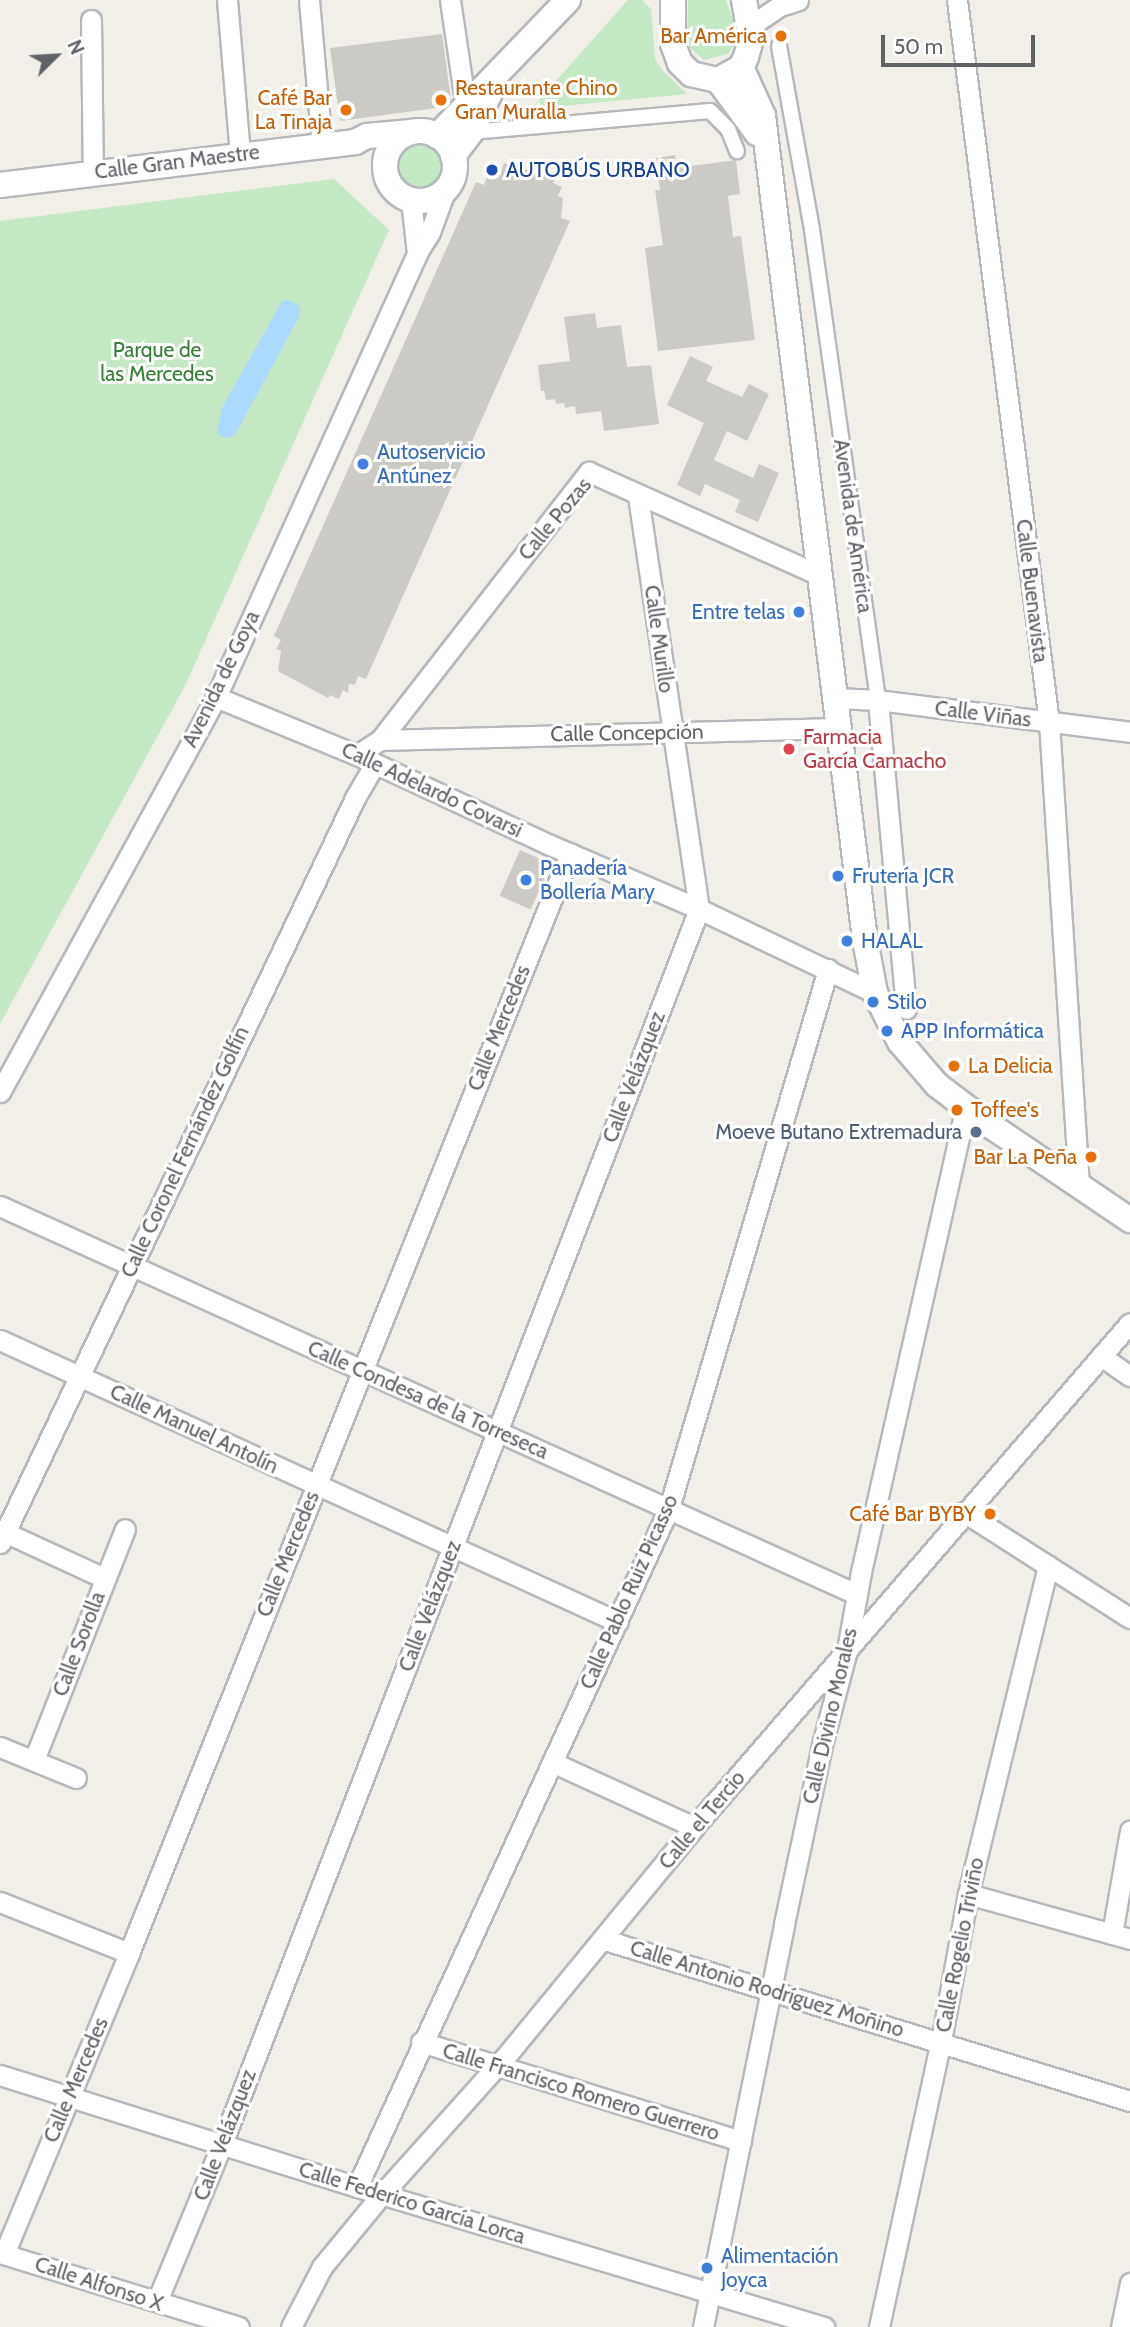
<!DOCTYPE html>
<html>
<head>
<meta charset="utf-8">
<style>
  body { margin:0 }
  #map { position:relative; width:1130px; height:2327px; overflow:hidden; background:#f1efe8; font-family:Cabin,sans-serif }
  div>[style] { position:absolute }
  .green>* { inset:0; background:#c5e8c5 }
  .round { border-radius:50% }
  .water>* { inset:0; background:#aadaff }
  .building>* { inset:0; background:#cccac5; transform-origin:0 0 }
  .roads { filter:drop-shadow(2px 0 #b5b8bc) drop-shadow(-2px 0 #b5b8bc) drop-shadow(0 2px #b5b8bc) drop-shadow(0 -2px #b5b8bc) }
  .pedestrian>* { height:14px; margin:-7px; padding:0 7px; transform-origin:7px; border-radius:7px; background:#fff }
  .minor>* { height:19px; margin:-9.5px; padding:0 9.5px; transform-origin:9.5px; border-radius:9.5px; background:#fff }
  .tertiary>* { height:24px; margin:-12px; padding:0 12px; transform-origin:12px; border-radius:12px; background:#fff }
  .tertiary>.ring { margin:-12px; padding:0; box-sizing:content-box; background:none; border:24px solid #fff; border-radius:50% }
  .dots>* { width:19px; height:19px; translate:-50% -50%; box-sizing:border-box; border:4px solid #fff; border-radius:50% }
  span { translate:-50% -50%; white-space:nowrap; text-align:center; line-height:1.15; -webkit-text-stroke:6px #fff; paint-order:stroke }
  .food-label { font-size:21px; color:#c56008 }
  .right { translate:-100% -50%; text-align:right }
  .left { translate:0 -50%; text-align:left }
  .street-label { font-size:21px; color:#5f6368 }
  .transit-label { font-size:21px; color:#164399 }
  .park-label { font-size:21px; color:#348238 }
  .shop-label { font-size:21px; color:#366cbe }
  .health-label { font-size:21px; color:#be3a42 }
  .service-label { font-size:21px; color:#4e5e75 }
  .north { position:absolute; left:21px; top:21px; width:70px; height:70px; -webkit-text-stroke:5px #fff; paint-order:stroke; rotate:66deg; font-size:19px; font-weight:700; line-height:28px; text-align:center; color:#5f6368 }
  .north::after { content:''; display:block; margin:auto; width:24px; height:32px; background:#5f6368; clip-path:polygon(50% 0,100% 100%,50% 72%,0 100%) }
  .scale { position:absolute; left:881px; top:35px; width:154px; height:32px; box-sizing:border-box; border:4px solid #5f6368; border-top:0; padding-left:9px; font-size:21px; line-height:24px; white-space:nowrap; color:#5f6368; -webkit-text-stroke:5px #fff; paint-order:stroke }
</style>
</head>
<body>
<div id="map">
  <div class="green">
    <div style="clip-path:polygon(628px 0,642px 0,651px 9px,655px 59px,663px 71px,687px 94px,531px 109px)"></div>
    <div style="clip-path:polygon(688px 0,726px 0,737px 31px,736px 43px,728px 54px,704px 60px,687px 45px)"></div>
    <div class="round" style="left:399px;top:144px;width:44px;height:44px"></div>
    <div style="clip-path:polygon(334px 179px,389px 230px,185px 686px,0 1024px,0 221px)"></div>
  </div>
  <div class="water">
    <div style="clip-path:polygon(289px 300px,300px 307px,299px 317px,236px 433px,230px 438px,222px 437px,217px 433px,222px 408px,282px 301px)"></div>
  </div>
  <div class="building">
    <div style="clip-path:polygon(442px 34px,451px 100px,444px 107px,340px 121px,330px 48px)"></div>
    <div style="clip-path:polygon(675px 155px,676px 168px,736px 160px,740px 194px,728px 196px,733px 237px,741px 236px,755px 340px,658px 351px,645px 248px,663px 245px,655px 190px,660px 190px,656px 158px)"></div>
    <div style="clip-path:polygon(504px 163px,513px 167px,514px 164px,555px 180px,553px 183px,562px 187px,558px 196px,563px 198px,561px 218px,570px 221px,366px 679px,358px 676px,355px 685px,349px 684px,348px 693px,343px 690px,339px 699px,330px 695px,328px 698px,278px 671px,281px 651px,276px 649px,281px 640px,274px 636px,476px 182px,484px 185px,487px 176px,492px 178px,496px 169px,501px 171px)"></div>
    <div style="clip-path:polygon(595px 313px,597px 328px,621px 325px,627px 367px,651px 365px,659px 424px,604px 431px,601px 411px,576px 414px,575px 406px,565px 408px,564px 403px,556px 404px,555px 399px,546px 400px,544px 391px,541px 391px,538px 365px,570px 361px,564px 317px)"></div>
    <div style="clip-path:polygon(690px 356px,713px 367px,706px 381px,742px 397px,749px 384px,769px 394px,747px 441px,727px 431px,714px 460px,753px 478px,759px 464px,779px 473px,758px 522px,735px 512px,740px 500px,705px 484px,700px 496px,677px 485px,704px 423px,667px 405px)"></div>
    <div style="left:520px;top:850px;width:34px;height:50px;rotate:24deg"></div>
  </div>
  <div class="roads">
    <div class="pedestrian">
      <div style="left:779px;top:46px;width:187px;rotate:79.8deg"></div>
      <div style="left:812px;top:230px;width:475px;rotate:82deg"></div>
      <div style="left:471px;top:132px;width:240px;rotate:-5deg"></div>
      <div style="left:710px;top:111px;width:25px;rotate:45deg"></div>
      <div style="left:728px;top:129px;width:24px;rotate:68deg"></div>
    </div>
    <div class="minor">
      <div style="left:227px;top:0;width:156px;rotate:85.2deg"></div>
      <div style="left:309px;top:0;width:146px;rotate:84.9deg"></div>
      <div style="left:450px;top:0;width:109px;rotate:81.6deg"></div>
      <div style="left:957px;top:0;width:728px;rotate:82.74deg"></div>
      <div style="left:1049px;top:722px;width:463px;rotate:86.3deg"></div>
      <div style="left:91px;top:20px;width:153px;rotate:89.3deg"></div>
      <div style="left:750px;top:26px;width:36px;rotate:-34deg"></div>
      <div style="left:780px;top:6px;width:19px;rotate:-18deg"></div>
      <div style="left:411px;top:200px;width:53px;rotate:83.5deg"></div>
      <div style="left:216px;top:697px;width:152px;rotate:22.4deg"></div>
      <div style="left:357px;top:755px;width:213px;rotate:25deg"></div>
      <div style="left:550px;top:845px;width:162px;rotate:23.2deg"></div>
      <div style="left:699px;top:909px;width:195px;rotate:25.5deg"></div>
      <div style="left:836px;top:698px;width:42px;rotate:2.7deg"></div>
      <div style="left:878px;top:700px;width:254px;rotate:7.2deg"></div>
      <div style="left:878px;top:700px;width:310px;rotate:84.8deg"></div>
      <div style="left:380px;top:740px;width:458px;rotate:-1.5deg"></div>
      <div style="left:357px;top:755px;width:27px;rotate:-33deg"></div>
      <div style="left:380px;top:740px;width:340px;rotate:-52.1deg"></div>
      <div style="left:589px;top:472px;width:254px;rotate:24.1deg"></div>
      <div style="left:0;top:1092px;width:450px;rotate:-61.3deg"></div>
      <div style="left:216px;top:697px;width:487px;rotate:-65.6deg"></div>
      <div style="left:417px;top:253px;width:25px;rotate:-58deg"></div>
      <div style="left:430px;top:232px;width:44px;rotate:-69.9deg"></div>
      <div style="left:0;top:1206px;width:940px;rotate:24.38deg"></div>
      <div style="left:0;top:1340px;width:679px;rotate:24.53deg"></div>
      <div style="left:1101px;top:1356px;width:35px;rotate:35deg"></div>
      <div style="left:964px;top:1512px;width:197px;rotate:32.6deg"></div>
      <div style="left:0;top:1530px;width:115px;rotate:24.8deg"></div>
      <div style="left:0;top:1543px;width:825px;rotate:-64.52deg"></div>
      <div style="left:355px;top:798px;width:39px;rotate:-60deg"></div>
      <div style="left:0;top:1747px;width:82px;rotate:22.2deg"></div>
      <div style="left:34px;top:1760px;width:248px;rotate:-68.5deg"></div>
      <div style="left:552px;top:1762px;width:156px;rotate:24.6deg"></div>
      <div style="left:968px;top:1894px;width:168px;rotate:15.5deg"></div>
      <div style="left:0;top:1902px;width:139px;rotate:21.6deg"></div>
      <div style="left:1112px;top:1934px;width:105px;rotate:-80.1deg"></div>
      <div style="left:605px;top:1940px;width:549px;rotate:17.05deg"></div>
      <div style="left:421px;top:2042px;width:335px;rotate:17.2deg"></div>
      <div style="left:0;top:2075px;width:374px;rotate:17.4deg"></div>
      <div style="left:357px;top:2187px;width:488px;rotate:16.7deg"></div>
      <div style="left:357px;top:2187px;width:747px;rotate:-65.32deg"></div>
      <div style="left:669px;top:1508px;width:562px;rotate:-73.56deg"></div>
      <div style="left:0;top:2253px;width:250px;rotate:17.2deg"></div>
      <div style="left:4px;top:2254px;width:326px;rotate:-67.4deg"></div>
      <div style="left:129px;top:1953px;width:1185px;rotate:-68.15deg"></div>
      <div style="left:157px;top:2301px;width:170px;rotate:-67.5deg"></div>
      <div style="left:222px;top:2144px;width:1324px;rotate:-68.88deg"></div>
      <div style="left:699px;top:909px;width:419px;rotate:-98.4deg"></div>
      <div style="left:291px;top:2327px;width:68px;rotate:-62.7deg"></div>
      <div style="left:322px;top:2267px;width:94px;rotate:-50.6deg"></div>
      <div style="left:382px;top:2194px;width:193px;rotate:-48.1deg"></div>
      <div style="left:511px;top:2050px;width:288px;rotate:-50.6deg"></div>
      <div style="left:694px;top:1827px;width:666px;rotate:-49.14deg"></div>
      <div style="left:703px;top:2327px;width:411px;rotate:-78.6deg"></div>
      <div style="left:784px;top:1924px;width:187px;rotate:-78deg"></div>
      <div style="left:823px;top:1741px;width:94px;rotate:-75.2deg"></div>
      <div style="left:847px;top:1650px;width:79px;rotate:-79.8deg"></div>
      <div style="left:861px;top:1572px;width:477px;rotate:-77.3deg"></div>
      <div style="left:879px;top:2327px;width:293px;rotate:-77.8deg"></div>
      <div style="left:941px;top:2041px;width:149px;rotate:-79.6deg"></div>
      <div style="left:968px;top:1894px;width:338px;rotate:-76.3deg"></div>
      <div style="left:1121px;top:2327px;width:45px;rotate:-78.4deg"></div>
    </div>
    <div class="tertiary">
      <div style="left:673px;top:0;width:44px;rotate:90deg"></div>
      <div style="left:673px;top:44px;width:20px;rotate:70deg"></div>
      <div style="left:680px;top:63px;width:16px;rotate:45deg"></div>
      <div style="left:691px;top:74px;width:28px;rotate:13deg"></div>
      <div style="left:718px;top:80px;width:26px;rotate:-29deg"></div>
      <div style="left:741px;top:67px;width:11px;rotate:-63deg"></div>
      <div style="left:746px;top:57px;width:18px;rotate:-74deg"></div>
      <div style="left:751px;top:40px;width:41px;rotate:-99.9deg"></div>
      <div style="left:741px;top:67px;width:54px;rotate:65.8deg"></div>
      <div style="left:763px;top:116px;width:830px;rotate:82.94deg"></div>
      <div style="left:865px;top:940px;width:54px;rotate:79.3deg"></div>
      <div style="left:875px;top:993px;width:55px;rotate:63deg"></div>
      <div style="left:900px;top:1042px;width:57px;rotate:49.3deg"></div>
      <div style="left:937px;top:1085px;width:68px;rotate:37.2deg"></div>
      <div style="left:991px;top:1126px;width:168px;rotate:34.1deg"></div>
      <div style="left:718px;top:80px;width:66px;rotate:53.7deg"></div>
      <div class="ring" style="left:385px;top:131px;width:46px;height:46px"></div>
      <div style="left:437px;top:136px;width:189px;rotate:-46.1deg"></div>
      <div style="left:453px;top:156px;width:30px;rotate:-53deg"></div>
      <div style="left:471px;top:132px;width:43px;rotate:-64deg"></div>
      <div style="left:0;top:185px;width:358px;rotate:-6.9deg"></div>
      <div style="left:355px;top:142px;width:13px;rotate:-27deg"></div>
      <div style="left:367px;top:136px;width:44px;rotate:-5.2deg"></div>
    </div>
  </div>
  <div class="dots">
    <div style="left:781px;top:36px;background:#e8710a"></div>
    <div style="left:441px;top:100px;background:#e8710a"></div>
    <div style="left:346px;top:110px;background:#e8710a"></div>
    <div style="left:492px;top:170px;background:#1a4fb4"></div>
    <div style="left:363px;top:464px;background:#3f7fe0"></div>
    <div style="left:799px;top:612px;background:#3f7fe0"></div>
    <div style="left:789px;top:749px;background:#e0444e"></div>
    <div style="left:838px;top:876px;background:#3f7fe0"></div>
    <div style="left:526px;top:880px;background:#3f7fe0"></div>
    <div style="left:847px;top:941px;background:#3f7fe0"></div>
    <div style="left:873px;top:1002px;background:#3f7fe0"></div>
    <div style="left:887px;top:1031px;background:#3f7fe0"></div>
    <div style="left:954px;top:1066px;background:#e8710a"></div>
    <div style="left:957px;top:1110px;background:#e8710a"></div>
    <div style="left:976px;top:1132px;background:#5c6f8a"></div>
    <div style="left:1091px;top:1157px;background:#e8710a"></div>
    <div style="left:990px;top:1514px;background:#e8710a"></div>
    <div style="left:707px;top:2268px;background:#3f7fe0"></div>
  </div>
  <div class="food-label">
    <span class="right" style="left:767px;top:36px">Bar América</span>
    <span class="left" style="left:455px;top:100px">Restaurante Chino<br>Gran Muralla</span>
    <span class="right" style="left:332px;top:110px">Café Bar<br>La Tinaja</span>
    <span class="left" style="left:968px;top:1066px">La Delicia</span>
    <span class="left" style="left:971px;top:1110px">Toffee's</span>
    <span class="right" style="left:1077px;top:1157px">Bar La Peña</span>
    <span class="right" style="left:976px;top:1514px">Café Bar BYBY</span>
  </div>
  <div class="street-label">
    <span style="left:177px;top:162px;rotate:-7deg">Calle Gran Maestre</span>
    <span style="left:555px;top:519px;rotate:-50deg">Calle Pozas</span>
    <span style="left:853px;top:526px;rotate:82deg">Avenida de América</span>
    <span style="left:1032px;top:591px;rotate:83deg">Calle Buenavista</span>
    <span style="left:659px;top:639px;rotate:82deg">Calle Murillo</span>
    <span style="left:221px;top:679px;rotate:-64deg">Avenida de Goya</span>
    <span style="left:983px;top:714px;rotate:7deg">Calle Viñas</span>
    <span style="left:627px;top:733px;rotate:-1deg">Calle Concepción</span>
    <span style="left:432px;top:790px;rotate:25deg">Calle Adelardo Covarsi</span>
    <span style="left:499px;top:1028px;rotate:-68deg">Calle Mercedes</span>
    <span style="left:634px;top:1077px;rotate:-69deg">Calle Velázquez</span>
    <span style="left:185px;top:1152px;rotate:-65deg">Calle Coronel Fernández Golfín</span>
    <span style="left:428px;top:1400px;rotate:24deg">Calle Condesa de la Torreseca</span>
    <span style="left:194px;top:1429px;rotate:25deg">Calle Manuel Antolín</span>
    <span style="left:288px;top:1554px;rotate:-68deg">Calle Mercedes</span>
    <span style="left:629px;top:1592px;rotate:-66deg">Calle Pablo Ruiz Picasso</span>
    <span style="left:430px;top:1606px;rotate:-69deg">Calle Velázquez</span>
    <span style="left:79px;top:1644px;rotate:-69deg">Calle Sorolla</span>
    <span style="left:830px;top:1716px;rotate:-77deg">Calle Divino Morales</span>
    <span style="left:702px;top:1820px;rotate:-50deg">Calle el Tercio</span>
    <span style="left:960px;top:1945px;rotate:-79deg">Calle Rogelio Triviño</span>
    <span style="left:767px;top:1989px;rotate:17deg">Calle Antonio Rodríguez Moñino</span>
    <span style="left:76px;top:2080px;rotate:-67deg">Calle Mercedes</span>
    <span style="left:581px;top:2092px;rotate:17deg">Calle Francisco Romero Guerrero</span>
    <span style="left:225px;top:2135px;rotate:-69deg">Calle Velázquez</span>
    <span style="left:412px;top:2203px;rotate:17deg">Calle Federico García Lorca</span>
    <span style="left:99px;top:2284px;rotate:18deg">Calle Alfonso X</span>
  </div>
  <div class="transit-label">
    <span class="left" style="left:506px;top:170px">AUTOBÚS URBANO</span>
  </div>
  <div class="park-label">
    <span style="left:157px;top:362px">Parque de<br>las Mercedes</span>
  </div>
  <div class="shop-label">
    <span class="left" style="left:377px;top:464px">Autoservicio<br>Antúnez</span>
    <span class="right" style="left:785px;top:612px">Entre telas</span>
    <span class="left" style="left:540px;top:880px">Panadería<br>Bollería Mary</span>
    <span class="left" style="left:852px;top:876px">Frutería JCR</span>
    <span class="left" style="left:861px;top:941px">HALAL</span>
    <span class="left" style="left:887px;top:1002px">Stilo</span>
    <span class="left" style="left:901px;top:1031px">APP Informática</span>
    <span class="left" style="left:721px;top:2268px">Alimentación<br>Joyca</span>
  </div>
  <div class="health-label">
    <span class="left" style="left:803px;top:749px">Farmacia<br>García Camacho</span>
  </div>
  <div class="service-label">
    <span class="right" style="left:962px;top:1132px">Moeve Butano Extremadura</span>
  </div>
  <div class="north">N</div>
  <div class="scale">50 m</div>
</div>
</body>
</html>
